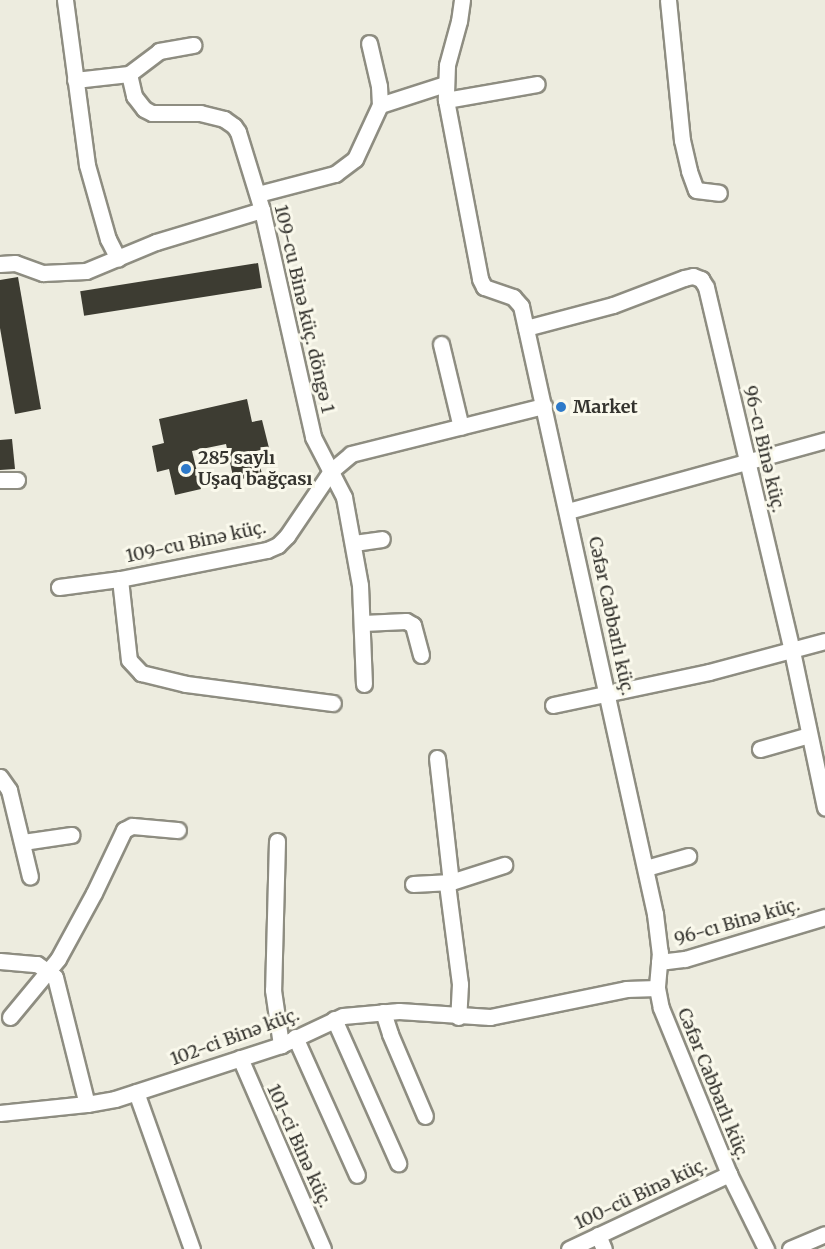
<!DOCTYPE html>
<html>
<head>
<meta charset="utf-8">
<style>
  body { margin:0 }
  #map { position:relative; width:825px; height:1249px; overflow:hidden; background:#edecdf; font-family:Merriweather,serif }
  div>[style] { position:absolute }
  .building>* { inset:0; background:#3d3c32; transform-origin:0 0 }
  .roads { filter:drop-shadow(2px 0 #8e8d81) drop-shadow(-2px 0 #8e8d81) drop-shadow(0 2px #8e8d81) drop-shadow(0 -2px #8e8d81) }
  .street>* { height:15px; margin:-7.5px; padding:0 7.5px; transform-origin:7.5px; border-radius:7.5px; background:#fff }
  .dots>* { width:16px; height:16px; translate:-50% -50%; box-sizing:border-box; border:3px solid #faf9ec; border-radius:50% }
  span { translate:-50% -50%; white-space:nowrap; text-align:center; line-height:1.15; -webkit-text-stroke:6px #faf9ec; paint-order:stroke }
  .street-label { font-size:18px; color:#34332e }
  .poi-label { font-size:18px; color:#34332e; font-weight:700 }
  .left { translate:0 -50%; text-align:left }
</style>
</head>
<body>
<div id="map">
  <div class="building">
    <div style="left:258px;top:263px;width:25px;height:180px;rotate:81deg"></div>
    <div style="clip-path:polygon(18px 277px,41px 409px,15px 414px,0 328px,0 280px)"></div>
    <div style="clip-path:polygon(247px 399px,252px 422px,262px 420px,269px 448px,256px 451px,262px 474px,234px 481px,226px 444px,192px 451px,201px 489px,175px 495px,169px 469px,157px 472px,152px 446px,164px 443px,159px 419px)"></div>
    <div style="clip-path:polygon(12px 439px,15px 469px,0 470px,0 440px)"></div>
  </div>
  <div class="roads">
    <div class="street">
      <div style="left:65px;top:0;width:166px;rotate:82.4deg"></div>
      <div style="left:87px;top:165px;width:77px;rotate:74.2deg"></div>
      <div style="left:108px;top:239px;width:22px;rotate:63deg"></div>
      <div style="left:462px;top:0;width:21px;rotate:98deg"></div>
      <div style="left:459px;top:21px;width:46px;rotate:105.3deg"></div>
      <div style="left:447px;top:65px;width:35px;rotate:92deg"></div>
      <div style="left:446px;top:100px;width:182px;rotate:79.2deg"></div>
      <div style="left:480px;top:279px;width:9px;rotate:63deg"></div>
      <div style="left:484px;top:287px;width:31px;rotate:19deg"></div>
      <div style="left:513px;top:297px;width:12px;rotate:48deg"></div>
      <div style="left:521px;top:306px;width:623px;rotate:77.57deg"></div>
      <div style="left:655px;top:914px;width:38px;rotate:83deg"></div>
      <div style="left:660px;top:952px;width:36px;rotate:95deg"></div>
      <div style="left:657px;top:988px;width:20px;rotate:79deg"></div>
      <div style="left:661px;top:1008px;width:179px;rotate:67.7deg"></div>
      <div style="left:729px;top:1174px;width:84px;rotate:63.7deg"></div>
      <div style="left:668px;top:0;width:141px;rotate:84.3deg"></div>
      <div style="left:682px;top:140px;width:32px;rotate:77deg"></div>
      <div style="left:689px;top:171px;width:20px;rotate:70deg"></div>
      <div style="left:696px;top:190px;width:23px;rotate:7deg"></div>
      <div style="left:129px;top:74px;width:38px;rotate:-37deg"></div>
      <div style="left:159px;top:51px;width:35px;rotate:-10deg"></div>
      <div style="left:75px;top:80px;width:54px;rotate:-6.3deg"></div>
      <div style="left:129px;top:74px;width:23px;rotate:77deg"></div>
      <div style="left:134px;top:96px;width:16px;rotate:52deg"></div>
      <div style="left:144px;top:109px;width:9px;rotate:27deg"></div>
      <div style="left:152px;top:113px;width:48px"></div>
      <div style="left:200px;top:113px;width:25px;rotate:14deg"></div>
      <div style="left:224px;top:119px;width:12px;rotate:35deg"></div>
      <div style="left:234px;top:126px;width:7px;rotate:56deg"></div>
      <div style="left:238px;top:132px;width:82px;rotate:72.9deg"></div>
      <div style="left:262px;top:210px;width:233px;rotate:77.3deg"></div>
      <div style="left:313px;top:437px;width:68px;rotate:62.7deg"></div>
      <div style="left:344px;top:497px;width:89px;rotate:79.7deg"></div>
      <div style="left:360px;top:585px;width:99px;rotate:87.7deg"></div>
      <div style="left:446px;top:100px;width:92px;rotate:-10deg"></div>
      <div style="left:380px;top:105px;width:68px;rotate:-17.9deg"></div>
      <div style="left:258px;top:194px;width:80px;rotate:-14.6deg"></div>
      <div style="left:335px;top:174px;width:25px;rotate:-37deg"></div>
      <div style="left:355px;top:159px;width:60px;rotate:-65.2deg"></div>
      <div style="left:380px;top:105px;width:19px;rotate:-93deg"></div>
      <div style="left:379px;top:86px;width:44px;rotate:-103.1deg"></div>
      <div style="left:0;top:264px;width:15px;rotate:-4deg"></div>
      <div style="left:15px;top:263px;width:30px;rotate:20deg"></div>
      <div style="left:43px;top:273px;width:43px;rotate:-2.7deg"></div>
      <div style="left:86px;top:271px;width:76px;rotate:-22.5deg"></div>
      <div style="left:156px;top:242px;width:111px;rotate:-16.8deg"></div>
      <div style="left:526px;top:328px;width:90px;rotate:-14.8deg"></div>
      <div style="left:613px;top:305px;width:76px;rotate:-20.8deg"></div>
      <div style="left:684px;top:278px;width:9px;rotate:-13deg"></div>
      <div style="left:693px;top:276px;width:9px;rotate:21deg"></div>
      <div style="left:701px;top:279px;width:9px;rotate:58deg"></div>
      <div style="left:706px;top:287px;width:374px;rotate:76.7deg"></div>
      <div style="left:792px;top:651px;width:160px;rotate:78.1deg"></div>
      <div style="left:441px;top:344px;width:85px;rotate:76.5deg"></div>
      <div style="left:0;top:480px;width:17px"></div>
      <div style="left:568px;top:511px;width:267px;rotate:-15.4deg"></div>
      <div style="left:354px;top:543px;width:28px;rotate:-8deg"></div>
      <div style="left:120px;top:579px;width:81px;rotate:83.7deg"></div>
      <div style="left:129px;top:660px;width:18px;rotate:47deg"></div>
      <div style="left:141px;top:673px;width:46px;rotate:13.7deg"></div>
      <div style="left:186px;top:684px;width:148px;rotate:7.4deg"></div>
      <div style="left:59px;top:587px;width:62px;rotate:-7.5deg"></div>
      <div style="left:120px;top:579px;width:150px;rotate:-11.2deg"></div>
      <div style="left:267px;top:550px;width:12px;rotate:-24deg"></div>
      <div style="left:278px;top:545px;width:13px;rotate:-45deg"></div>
      <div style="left:287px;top:536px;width:78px;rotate:-55.9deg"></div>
      <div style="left:331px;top:471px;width:26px;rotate:-40deg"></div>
      <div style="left:351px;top:454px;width:199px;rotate:-14deg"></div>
      <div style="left:363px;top:623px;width:43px;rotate:-2.7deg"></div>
      <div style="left:406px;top:621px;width:8px;rotate:30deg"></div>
      <div style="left:413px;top:625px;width:31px;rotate:75deg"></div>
      <div style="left:553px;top:705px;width:159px;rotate:-11.9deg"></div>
      <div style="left:709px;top:672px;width:120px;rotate:-15deg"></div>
      <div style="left:760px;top:749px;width:51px;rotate:-15.9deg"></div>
      <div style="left:437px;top:758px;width:125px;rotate:83.6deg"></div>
      <div style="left:451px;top:882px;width:4px;rotate:153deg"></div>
      <div style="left:447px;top:884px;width:101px;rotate:82.6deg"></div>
      <div style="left:460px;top:984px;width:33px;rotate:93deg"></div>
      <div style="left:0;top:777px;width:16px;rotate:55deg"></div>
      <div style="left:9px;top:790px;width:89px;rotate:76.4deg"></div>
      <div style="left:277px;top:841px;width:149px;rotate:91.5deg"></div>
      <div style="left:273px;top:990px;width:56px;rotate:81.7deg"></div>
      <div style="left:23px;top:842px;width:49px;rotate:-8.3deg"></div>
      <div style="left:646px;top:868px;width:44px;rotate:-15.9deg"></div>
      <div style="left:413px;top:884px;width:38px;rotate:-3deg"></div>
      <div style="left:451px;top:882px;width:56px;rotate:-17.8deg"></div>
      <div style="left:0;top:961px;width:37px;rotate:5deg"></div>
      <div style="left:37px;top:964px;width:22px;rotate:36deg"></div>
      <div style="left:55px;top:977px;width:131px;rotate:75.9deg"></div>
      <div style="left:87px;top:1104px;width:28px;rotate:-10deg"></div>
      <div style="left:115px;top:1099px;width:175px;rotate:-18deg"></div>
      <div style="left:281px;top:1045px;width:68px;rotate:-25.1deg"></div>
      <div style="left:343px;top:1016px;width:56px;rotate:-5.1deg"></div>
      <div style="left:399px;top:1011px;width:91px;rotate:3.8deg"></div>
      <div style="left:490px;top:1017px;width:139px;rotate:-11.6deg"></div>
      <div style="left:626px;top:989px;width:31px;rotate:-2deg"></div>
      <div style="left:659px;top:962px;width:26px;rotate:-7deg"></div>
      <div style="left:685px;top:959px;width:146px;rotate:-16.7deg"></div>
      <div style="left:383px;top:1012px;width:23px;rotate:72deg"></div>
      <div style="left:390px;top:1034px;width:89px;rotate:66.9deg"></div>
      <div style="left:10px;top:1017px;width:75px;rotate:-50.4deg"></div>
      <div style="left:58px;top:959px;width:75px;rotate:-61.4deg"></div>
      <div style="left:94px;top:893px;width:70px;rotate:-64.5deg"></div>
      <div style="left:124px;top:830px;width:9px;rotate:-27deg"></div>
      <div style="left:132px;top:826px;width:46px;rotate:5deg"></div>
      <div style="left:334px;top:1019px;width:158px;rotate:66deg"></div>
      <div style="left:295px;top:1037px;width:151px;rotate:65.8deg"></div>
      <div style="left:240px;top:1058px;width:208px;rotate:66.5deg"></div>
      <div style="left:136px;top:1092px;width:167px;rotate:70.4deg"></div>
      <div style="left:0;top:1113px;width:87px;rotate:-5.9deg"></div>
      <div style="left:598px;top:1235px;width:15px;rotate:67deg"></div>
      <div style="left:569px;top:1249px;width:177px;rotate:-25.1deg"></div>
      <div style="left:790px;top:1249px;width:38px;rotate:-23deg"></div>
    </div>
  </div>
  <div class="dots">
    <div style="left:561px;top:407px;background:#2d79c9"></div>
    <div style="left:186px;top:469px;background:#2d79c9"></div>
  </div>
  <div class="street-label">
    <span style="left:304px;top:309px;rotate:77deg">109-cu Binə küç. döngə 1</span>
    <span style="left:764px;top:449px;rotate:77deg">96-cı Binə küç.</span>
    <span style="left:196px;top:542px;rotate:-12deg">109-cu Binə küç.</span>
    <span style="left:611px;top:616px;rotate:78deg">Cəfər Cabbarlı küç.</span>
    <span style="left:737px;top:922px;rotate:-16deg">96-cı Binə küç.</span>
    <span style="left:235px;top:1037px;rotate:-20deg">102-ci Binə küç.</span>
    <span style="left:713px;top:1084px;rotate:68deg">Cəfər Cabbarlı küç.</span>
    <span style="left:299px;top:1146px;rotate:66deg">101-ci Binə küç.</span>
    <span style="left:641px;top:1194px;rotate:-25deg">100-cü Binə küç.</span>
  </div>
  <div class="poi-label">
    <span class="left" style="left:573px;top:407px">Market</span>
    <span class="left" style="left:198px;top:469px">285 saylı<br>Uşaq bağçası</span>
  </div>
</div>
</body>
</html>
